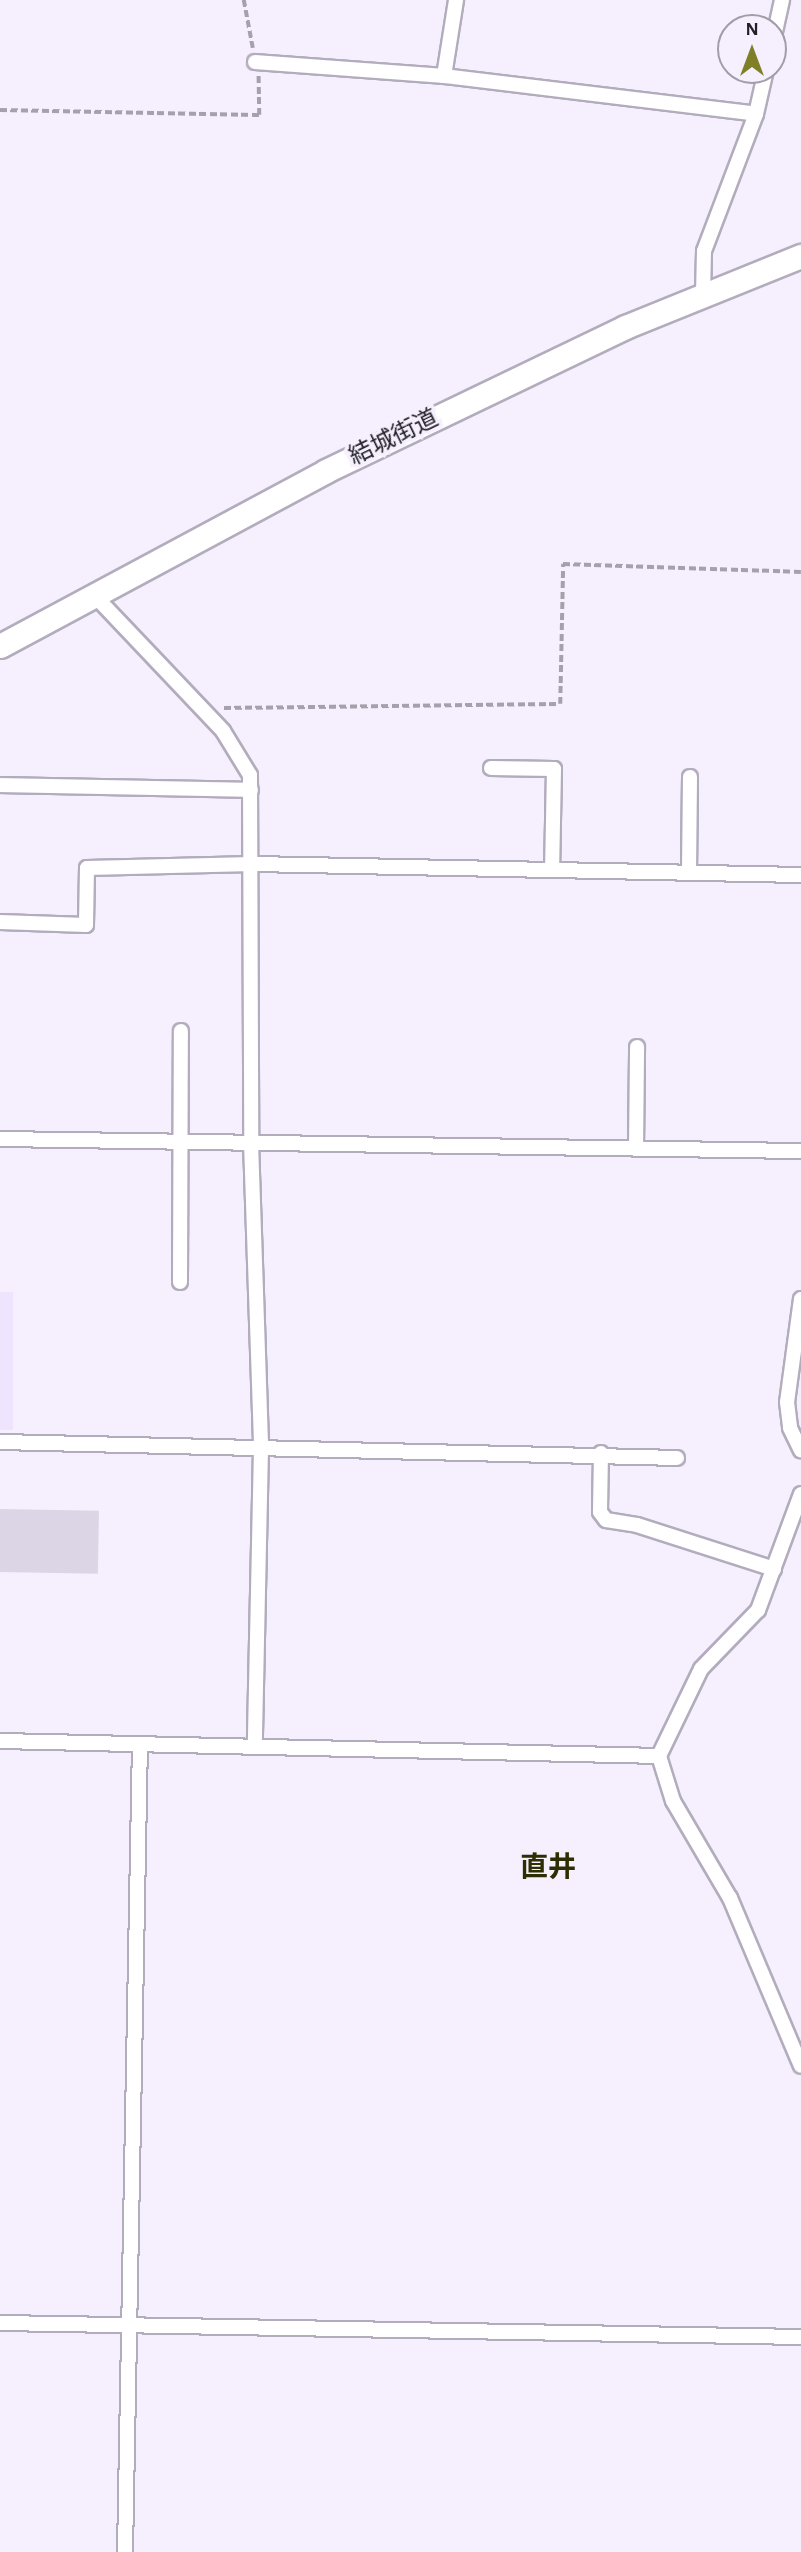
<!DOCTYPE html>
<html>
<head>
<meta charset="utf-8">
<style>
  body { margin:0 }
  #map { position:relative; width:801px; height:2552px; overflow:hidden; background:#f6f0fe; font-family:"Alegreya Sans","Noto Sans JP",sans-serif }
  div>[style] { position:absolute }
  .built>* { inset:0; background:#efe4fd; transform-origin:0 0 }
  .building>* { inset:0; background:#dcd5e6; transform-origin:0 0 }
  .path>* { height:3.5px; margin-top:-1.75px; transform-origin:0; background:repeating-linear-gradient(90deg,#a5a0ab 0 7px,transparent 0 10.5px) }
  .roads { filter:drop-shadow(2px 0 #b3acbd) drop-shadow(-2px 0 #b3acbd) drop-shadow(0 2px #b3acbd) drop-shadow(0 -2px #b3acbd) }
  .minor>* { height:14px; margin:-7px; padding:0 7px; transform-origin:7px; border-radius:7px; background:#fff }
  .primary>* { height:23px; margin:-11.5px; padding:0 11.5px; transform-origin:11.5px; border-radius:11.5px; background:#fff }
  span { translate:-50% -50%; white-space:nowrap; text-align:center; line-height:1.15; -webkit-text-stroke:7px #f6f0fe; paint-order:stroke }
  .street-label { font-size:24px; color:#221f26 }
  .quarter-label { font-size:28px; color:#2e2e03; font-weight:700 }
  .north { position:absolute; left:717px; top:14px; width:70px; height:70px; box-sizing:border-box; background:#f6f0fe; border:2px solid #a19ca8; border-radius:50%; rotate:0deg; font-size:19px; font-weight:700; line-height:28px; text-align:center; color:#221f26 }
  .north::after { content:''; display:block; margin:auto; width:24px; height:32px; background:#7e7f27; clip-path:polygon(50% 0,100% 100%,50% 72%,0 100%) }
</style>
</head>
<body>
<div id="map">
  <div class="built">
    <div style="left:0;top:1292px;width:13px;height:138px"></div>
  </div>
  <div class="building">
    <div style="left:0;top:1509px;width:99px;height:63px;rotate:1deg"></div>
  </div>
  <div class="path">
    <div style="left:244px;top:0;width:49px;rotate:79.4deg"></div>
    <div style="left:0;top:110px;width:259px;rotate:1.1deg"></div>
    <div style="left:259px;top:115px;width:39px;rotate:-91deg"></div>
    <div style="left:224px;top:708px;width:336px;rotate:-0.7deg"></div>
    <div style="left:560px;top:704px;width:140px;rotate:-88.8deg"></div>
    <div style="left:563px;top:564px;width:238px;rotate:1.9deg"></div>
  </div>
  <div class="roads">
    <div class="minor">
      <div style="left:773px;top:41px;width:42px;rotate:-77.6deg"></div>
      <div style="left:255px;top:62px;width:190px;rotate:4.2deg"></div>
      <div style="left:444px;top:76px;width:314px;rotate:6.9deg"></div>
      <div style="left:444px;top:76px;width:77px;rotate:-81deg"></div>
      <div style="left:703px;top:295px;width:44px;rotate:-88.7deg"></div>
      <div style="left:704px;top:251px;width:147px;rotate:-69.2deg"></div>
      <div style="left:756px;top:114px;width:45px;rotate:-77.2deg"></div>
      <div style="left:95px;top:596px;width:186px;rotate:46.5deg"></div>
      <div style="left:223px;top:731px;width:52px;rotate:58.5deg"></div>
      <div style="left:250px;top:775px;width:367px;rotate:89.8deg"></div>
      <div style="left:251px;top:1142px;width:306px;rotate:88.1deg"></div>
      <div style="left:261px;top:1448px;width:297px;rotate:91.2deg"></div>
      <div style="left:491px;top:768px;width:63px;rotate:0.9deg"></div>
      <div style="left:554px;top:769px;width:101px;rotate:91.1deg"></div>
      <div style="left:0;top:785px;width:251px;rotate:1.1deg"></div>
      <div style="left:689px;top:872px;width:95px;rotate:-89.4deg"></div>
      <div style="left:0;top:922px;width:86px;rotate:2deg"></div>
      <div style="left:86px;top:925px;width:57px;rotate:-89deg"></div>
      <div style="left:87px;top:868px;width:166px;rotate:-1.4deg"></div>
      <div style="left:253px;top:864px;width:548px;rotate:1.15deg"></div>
      <div style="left:0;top:1139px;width:801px;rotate:0.86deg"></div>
      <div style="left:636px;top:1149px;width:102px;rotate:-89.4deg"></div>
      <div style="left:180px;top:1282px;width:251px;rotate:-89.8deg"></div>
      <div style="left:801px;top:1299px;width:104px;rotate:97.7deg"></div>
      <div style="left:787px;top:1402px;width:26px;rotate:83deg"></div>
      <div style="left:790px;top:1428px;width:25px;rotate:64deg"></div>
      <div style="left:0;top:1442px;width:677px;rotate:1.35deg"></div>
      <div style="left:601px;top:1453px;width:59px;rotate:91deg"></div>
      <div style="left:600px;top:1512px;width:10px;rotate:53deg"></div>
      <div style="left:606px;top:1520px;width:31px;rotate:9deg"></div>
      <div style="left:637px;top:1525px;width:144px;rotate:17.8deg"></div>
      <div style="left:801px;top:1494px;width:124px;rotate:110.3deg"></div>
      <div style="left:758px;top:1610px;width:82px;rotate:134deg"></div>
      <div style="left:701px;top:1669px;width:97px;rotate:115.8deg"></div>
      <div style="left:659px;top:1756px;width:47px;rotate:72.7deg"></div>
      <div style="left:673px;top:1801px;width:113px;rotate:59.6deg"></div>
      <div style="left:730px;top:1898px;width:182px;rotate:67.1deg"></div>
      <div style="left:0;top:1741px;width:659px;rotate:1.3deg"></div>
      <div style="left:0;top:2323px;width:801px;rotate:1deg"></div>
      <div style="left:125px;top:2552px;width:808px;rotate:-88.94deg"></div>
    </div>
    <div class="primary">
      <div style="left:0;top:646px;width:370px;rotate:-28.2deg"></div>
      <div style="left:326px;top:471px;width:332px;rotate:-25.7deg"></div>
      <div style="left:625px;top:327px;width:190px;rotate:-22deg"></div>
    </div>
  </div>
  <div class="street-label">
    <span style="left:394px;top:438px;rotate:-26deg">結城街道</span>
  </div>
  <div class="quarter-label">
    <span style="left:548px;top:1868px">直井</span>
  </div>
  <div class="north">N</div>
</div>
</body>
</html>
